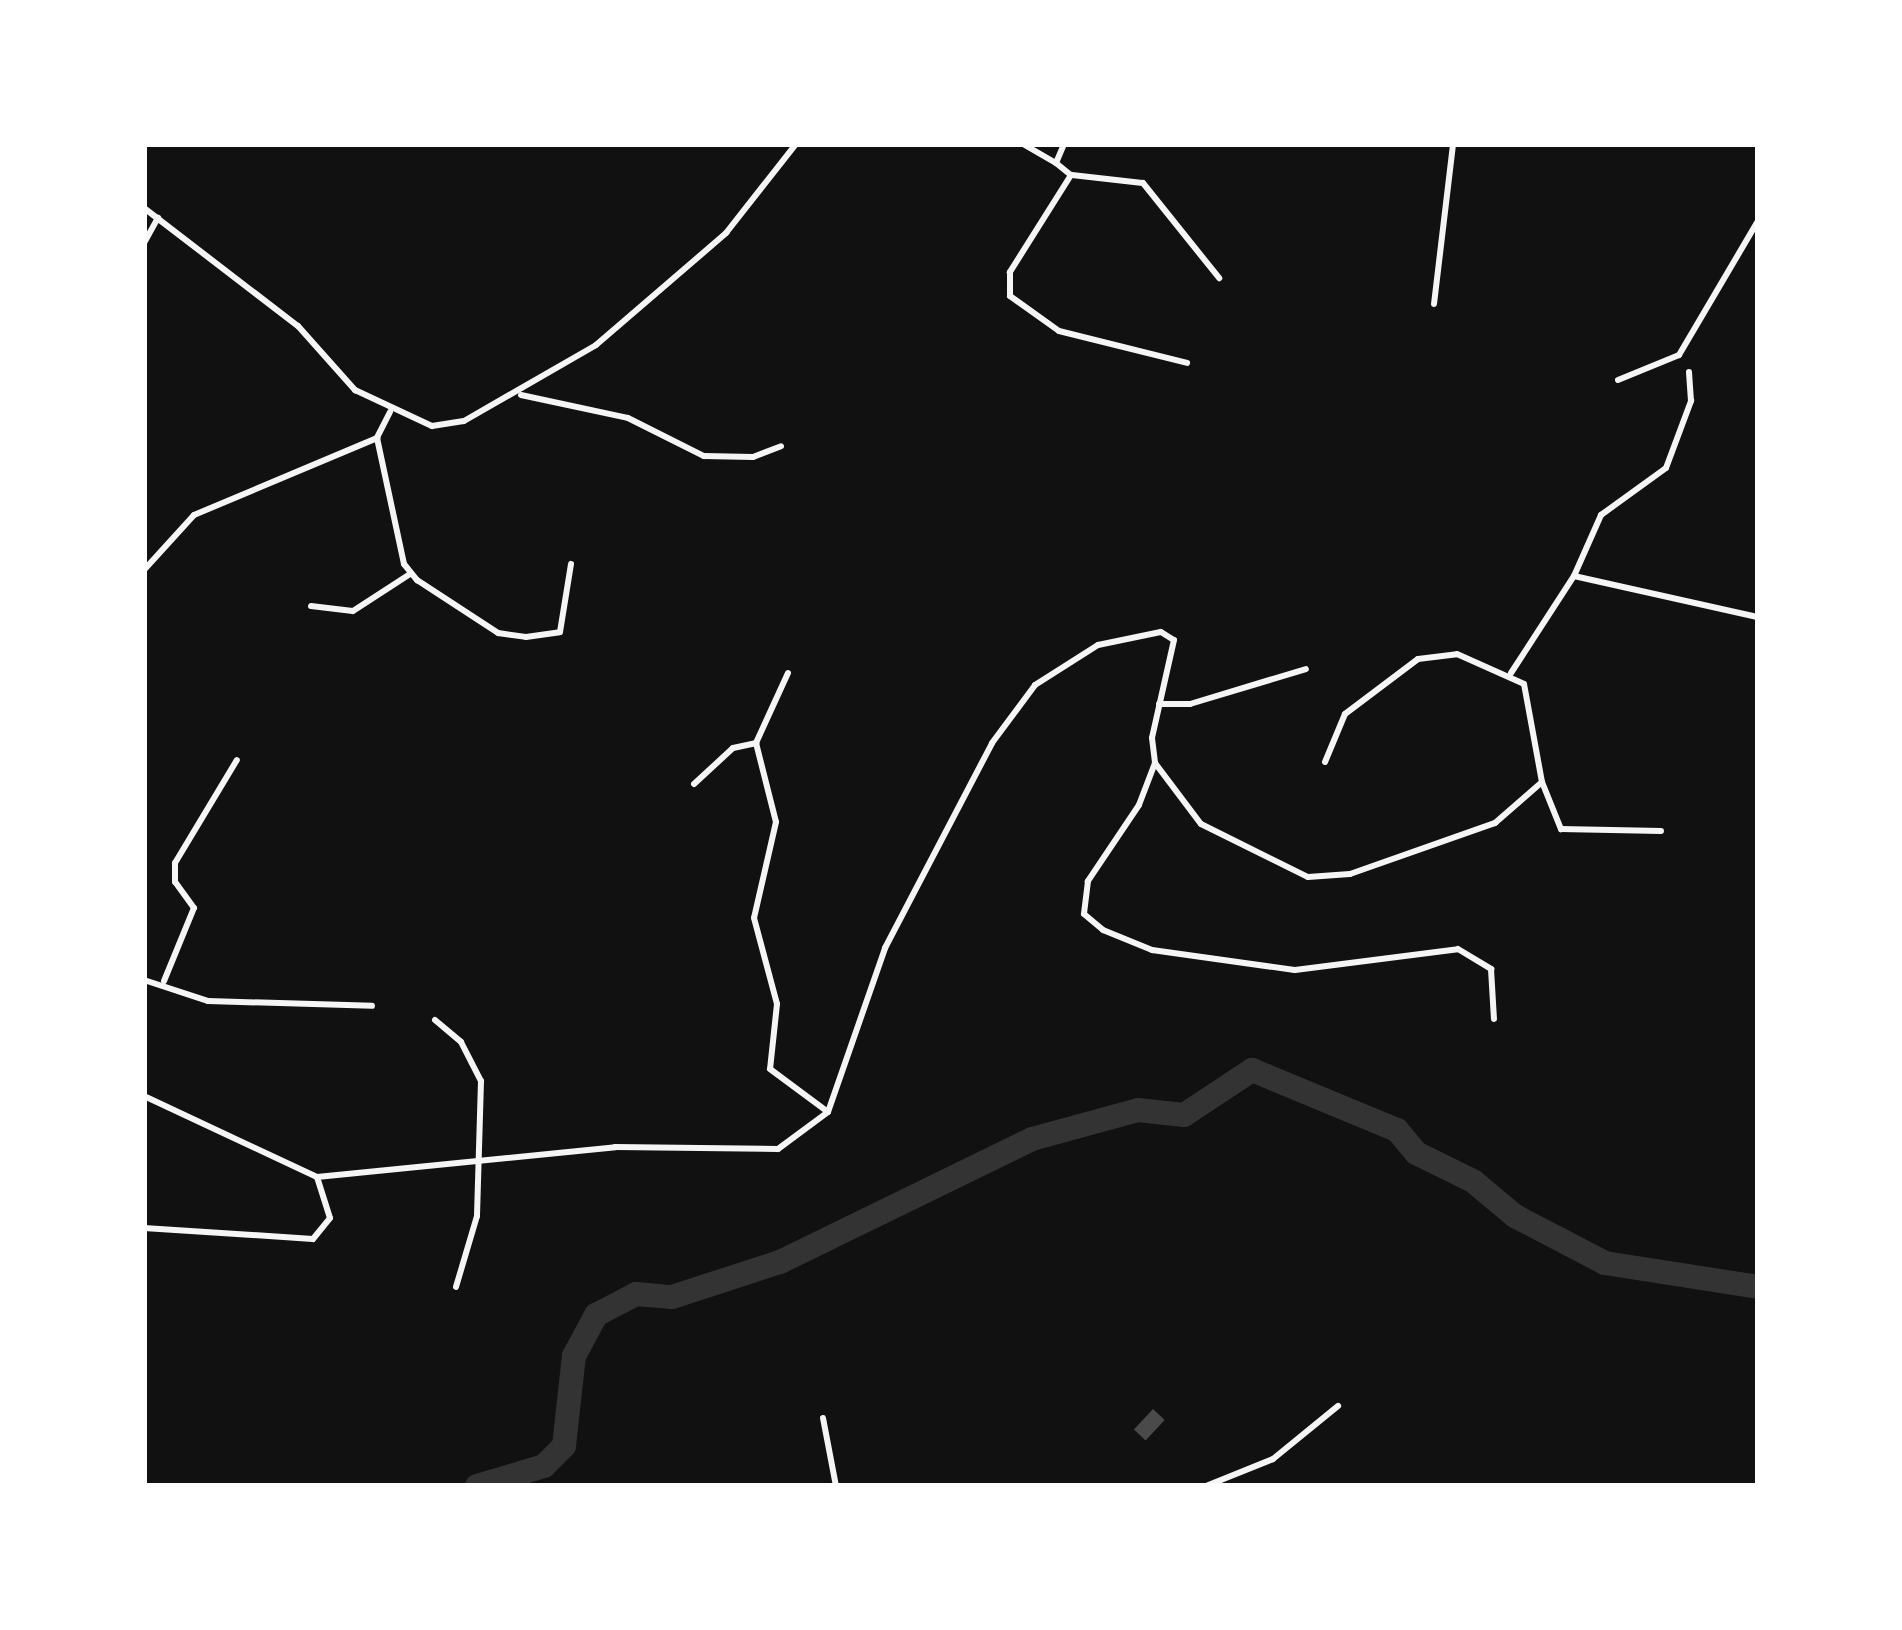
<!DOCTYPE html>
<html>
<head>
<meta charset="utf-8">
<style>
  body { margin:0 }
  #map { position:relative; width:1902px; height:1630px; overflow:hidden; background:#111; font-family:Barlow,sans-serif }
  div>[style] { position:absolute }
  .river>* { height:24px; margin:-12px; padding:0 12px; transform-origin:12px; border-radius:12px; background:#333 }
  .building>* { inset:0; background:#4a4a4a; transform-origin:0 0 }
  .minor>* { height:6px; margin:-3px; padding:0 3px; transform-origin:3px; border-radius:3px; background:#f5f5f5 }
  span { translate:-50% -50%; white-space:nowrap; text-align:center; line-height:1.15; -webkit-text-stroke:10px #fff; paint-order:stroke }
  .frame { position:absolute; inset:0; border:147px solid #fff; pointer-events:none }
</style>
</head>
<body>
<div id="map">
  <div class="river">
    <div style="left:477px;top:1486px;width:70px;rotate:-16.6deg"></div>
    <div style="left:544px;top:1466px;width:28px;rotate:-45deg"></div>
    <div style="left:564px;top:1446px;width:91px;rotate:-83.7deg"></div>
    <div style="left:574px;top:1356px;width:47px;rotate:-61.8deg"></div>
    <div style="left:596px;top:1315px;width:45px;rotate:-27.7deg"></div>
    <div style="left:636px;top:1294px;width:36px;rotate:5deg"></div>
    <div style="left:672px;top:1297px;width:114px;rotate:-18deg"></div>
    <div style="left:780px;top:1262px;width:280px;rotate:-26deg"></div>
    <div style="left:1032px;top:1139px;width:110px;rotate:-15.3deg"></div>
    <div style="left:1138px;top:1110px;width:46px;rotate:6.2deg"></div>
    <div style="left:1184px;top:1115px;width:82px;rotate:-33.5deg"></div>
    <div style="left:1252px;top:1070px;width:157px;rotate:22.5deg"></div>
    <div style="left:1397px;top:1130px;width:30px;rotate:50deg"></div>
    <div style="left:1416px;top:1153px;width:64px;rotate:26.2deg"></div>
    <div style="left:1473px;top:1181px;width:55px;rotate:39.8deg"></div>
    <div style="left:1515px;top:1216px;width:102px;rotate:27.6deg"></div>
    <div style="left:1605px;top:1263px;width:155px;rotate:8.9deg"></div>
  </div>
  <div class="building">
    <div style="left:1153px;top:1409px;width:16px;height:28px;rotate:43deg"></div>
  </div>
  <div class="minor">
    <div style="left:1023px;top:144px;width:38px;rotate:30deg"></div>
    <div style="left:1056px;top:163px;width:21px;rotate:-67deg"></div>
    <div style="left:1056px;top:163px;width:19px;rotate:39deg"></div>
    <div style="left:1071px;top:175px;width:115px;rotate:122.2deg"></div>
    <div style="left:1010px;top:272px;width:24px;rotate:90deg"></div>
    <div style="left:1010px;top:296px;width:60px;rotate:35.5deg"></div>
    <div style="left:1059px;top:331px;width:132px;rotate:14deg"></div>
    <div style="left:1072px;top:175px;width:71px;rotate:6.4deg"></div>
    <div style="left:1143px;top:183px;width:122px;rotate:51.3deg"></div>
    <div style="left:144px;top:208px;width:194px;rotate:37.5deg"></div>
    <div style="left:298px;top:326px;width:86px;rotate:48.3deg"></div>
    <div style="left:355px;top:390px;width:85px;rotate:25.1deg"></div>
    <div style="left:432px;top:426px;width:32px;rotate:-9deg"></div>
    <div style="left:464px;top:421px;width:152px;rotate:-29.9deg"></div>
    <div style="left:596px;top:345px;width:172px;rotate:-40.7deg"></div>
    <div style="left:726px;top:233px;width:113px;rotate:-51.8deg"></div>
    <div style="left:144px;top:243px;width:29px;rotate:-61deg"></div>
    <div style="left:1434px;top:304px;width:161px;rotate:-83.2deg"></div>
    <div style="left:1618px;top:380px;width:66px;rotate:-22.3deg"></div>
    <div style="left:1679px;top:355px;width:156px;rotate:-59.5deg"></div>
    <div style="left:521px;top:395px;width:109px;rotate:12.1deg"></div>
    <div style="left:628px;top:418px;width:85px;rotate:26.6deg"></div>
    <div style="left:704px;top:456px;width:49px;rotate:1.2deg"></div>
    <div style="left:753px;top:457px;width:30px;rotate:-21deg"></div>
    <div style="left:390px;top:412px;width:29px;rotate:117deg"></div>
    <div style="left:377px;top:438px;width:129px;rotate:77.9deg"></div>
    <div style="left:404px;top:564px;width:21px;rotate:51deg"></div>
    <div style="left:417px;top:580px;width:97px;rotate:33.2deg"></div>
    <div style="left:498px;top:633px;width:28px;rotate:8deg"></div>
    <div style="left:526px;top:637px;width:34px;rotate:-8deg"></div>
    <div style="left:560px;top:632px;width:69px;rotate:-80.8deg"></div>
    <div style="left:144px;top:570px;width:74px;rotate:-47.7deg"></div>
    <div style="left:194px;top:515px;width:199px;rotate:-22.8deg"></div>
    <div style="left:1574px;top:576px;width:189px;rotate:12.6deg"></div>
    <div style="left:311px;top:606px;width:42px;rotate:6.8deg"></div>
    <div style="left:353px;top:611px;width:68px;rotate:-33deg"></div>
    <div style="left:788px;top:673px;width:77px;rotate:114.6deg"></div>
    <div style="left:756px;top:743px;width:81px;rotate:75.8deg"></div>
    <div style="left:776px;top:822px;width:98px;rotate:102.9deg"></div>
    <div style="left:754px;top:918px;width:89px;rotate:75deg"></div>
    <div style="left:777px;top:1004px;width:65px;rotate:96.1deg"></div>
    <div style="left:770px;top:1069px;width:72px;rotate:36.6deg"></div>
    <div style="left:1511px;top:673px;width:116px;rotate:-57deg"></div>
    <div style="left:1574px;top:576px;width:67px;rotate:-66.1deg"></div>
    <div style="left:1601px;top:515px;width:80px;rotate:-35.9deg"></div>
    <div style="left:1666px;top:468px;width:72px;rotate:-69.5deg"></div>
    <div style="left:1691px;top:401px;width:29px;rotate:-94deg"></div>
    <div style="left:1159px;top:704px;width:31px"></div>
    <div style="left:1190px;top:704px;width:121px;rotate:-16.8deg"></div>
    <div style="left:1325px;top:762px;width:52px;rotate:-67.4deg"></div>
    <div style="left:1345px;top:714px;width:91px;rotate:-37deg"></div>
    <div style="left:1418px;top:659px;width:39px;rotate:-7deg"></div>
    <div style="left:1457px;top:654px;width:73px;rotate:24.1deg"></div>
    <div style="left:1524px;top:684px;width:100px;rotate:79.6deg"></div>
    <div style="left:1542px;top:782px;width:51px;rotate:68deg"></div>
    <div style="left:1561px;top:829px;width:100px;rotate:1.1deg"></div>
    <div style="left:1155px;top:763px;width:45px;rotate:110.9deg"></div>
    <div style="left:1139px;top:805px;width:92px;rotate:123.9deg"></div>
    <div style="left:1088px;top:881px;width:33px;rotate:97deg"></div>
    <div style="left:1084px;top:914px;width:25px;rotate:40deg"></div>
    <div style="left:1103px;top:930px;width:53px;rotate:22.2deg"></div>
    <div style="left:1152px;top:950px;width:144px;rotate:8deg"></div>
    <div style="left:1295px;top:970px;width:164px;rotate:-7.3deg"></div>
    <div style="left:1458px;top:949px;width:39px;rotate:31deg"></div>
    <div style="left:1491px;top:969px;width:50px;rotate:86.6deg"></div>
    <div style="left:694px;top:784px;width:53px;rotate:-42.7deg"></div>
    <div style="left:733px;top:748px;width:24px;rotate:-12deg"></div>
    <div style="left:144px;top:980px;width:67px;rotate:18.2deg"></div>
    <div style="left:208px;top:1001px;width:164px;rotate:1.7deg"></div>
    <div style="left:164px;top:981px;width:79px;rotate:-67.7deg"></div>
    <div style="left:194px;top:908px;width:32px;rotate:-126deg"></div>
    <div style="left:175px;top:882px;width:19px;rotate:-90deg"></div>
    <div style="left:175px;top:863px;width:120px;rotate:-59deg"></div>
    <div style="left:435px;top:1020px;width:34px;rotate:40deg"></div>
    <div style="left:461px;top:1042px;width:44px;rotate:62.9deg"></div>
    <div style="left:481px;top:1081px;width:135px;rotate:91.7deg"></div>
    <div style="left:477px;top:1216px;width:74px;rotate:106.5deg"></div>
    <div style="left:144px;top:1096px;width:191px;rotate:25.1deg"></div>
    <div style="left:317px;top:1177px;width:300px;rotate:-5.7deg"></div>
    <div style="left:615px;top:1147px;width:163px;rotate:0.7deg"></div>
    <div style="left:778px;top:1149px;width:62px;rotate:-36.5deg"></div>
    <div style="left:828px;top:1112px;width:174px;rotate:-70.8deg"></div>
    <div style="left:885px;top:948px;width:231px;rotate:-62.4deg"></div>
    <div style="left:992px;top:743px;width:72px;rotate:-53.4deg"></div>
    <div style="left:1035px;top:685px;width:75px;rotate:-32.4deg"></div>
    <div style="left:1098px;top:645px;width:64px;rotate:-11.7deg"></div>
    <div style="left:1161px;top:632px;width:15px;rotate:32deg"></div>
    <div style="left:1174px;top:640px;width:100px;rotate:102.7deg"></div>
    <div style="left:1152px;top:738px;width:25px;rotate:83deg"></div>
    <div style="left:1155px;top:763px;width:76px;rotate:53deg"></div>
    <div style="left:1201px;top:824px;width:119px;rotate:26.4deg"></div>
    <div style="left:1308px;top:877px;width:42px;rotate:-4.1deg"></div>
    <div style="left:1350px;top:874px;width:154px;rotate:-19.4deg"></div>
    <div style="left:1495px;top:823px;width:62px;rotate:-41.1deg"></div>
    <div style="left:144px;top:1228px;width:169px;rotate:3.7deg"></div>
    <div style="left:313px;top:1239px;width:27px;rotate:-51deg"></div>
    <div style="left:330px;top:1218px;width:43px;rotate:-107.6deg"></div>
    <div style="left:823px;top:1418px;width:69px;rotate:79.2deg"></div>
    <div style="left:1206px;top:1486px;width:72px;rotate:-21.9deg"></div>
    <div style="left:1273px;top:1459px;width:84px;rotate:-39.2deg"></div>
  </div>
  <div class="frame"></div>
</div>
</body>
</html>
